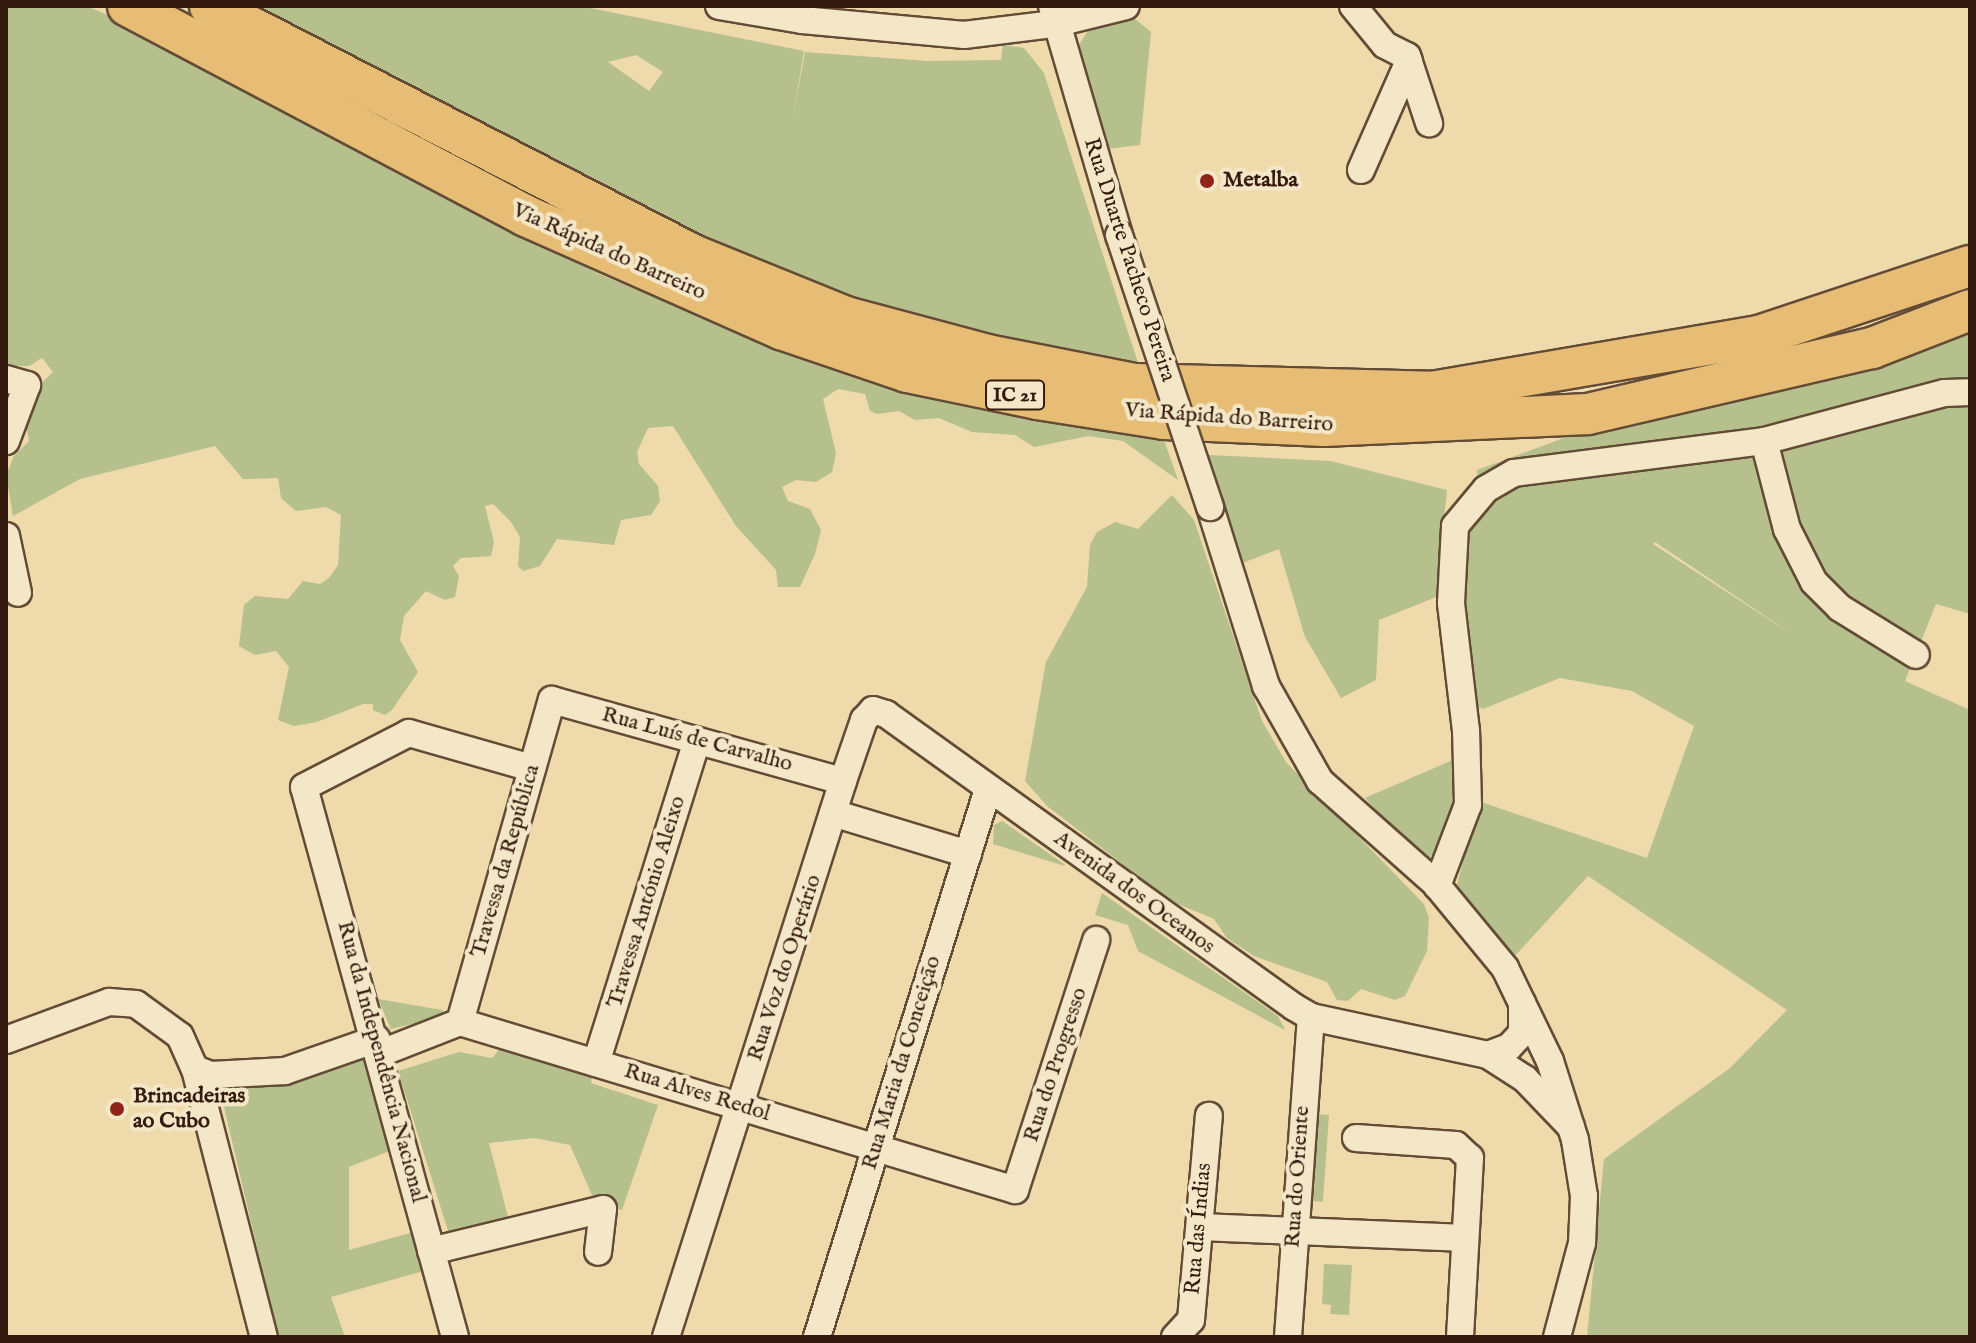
<!DOCTYPE html>
<html>
<head>
<meta charset="utf-8">
<style>
  body { margin:0 }
  #map { position:relative; width:1976px; height:1343px; overflow:hidden; background:#eedaab; font-family:"IM FELL English",serif }
  div>[style] { position:absolute }
  .green>* { inset:0; background:#b5c08c; transform-origin:0 0 }
  .roads { filter:drop-shadow(2px 0 #634b36) drop-shadow(-2px 0 #634b36) drop-shadow(0 2px #634b36) drop-shadow(0 -2px #634b36) }
  .minor>* { height:26px; margin:-13px; padding:0 13px; transform-origin:13px; border-radius:13px; background:#f4e7c8 }
  .highway>* { height:40px; margin:-20px; padding:0 20px; transform-origin:20px; border-radius:20px; background:#e7bd76 }
  .bridges { filter:drop-shadow(2px 0 #634b36) drop-shadow(-2px 0 #634b36) drop-shadow(0 2px #634b36) drop-shadow(0 -2px #634b36) }
  .minor-bridge>* { height:26px; margin:-13px; padding:0 13px; transform-origin:13px; border-radius:13px; background:#f4e7c8 }
  .dots>* { width:22px; height:22px; translate:-50% -50%; box-sizing:border-box; border:4px solid #f4e7c8; border-radius:50% }
  span { translate:-50% -50%; white-space:nowrap; text-align:center; line-height:1.15; -webkit-text-stroke:8px #f4e7c8; paint-order:stroke }
  .shield-label span { padding:2px 6px; background:#f4e7c8; border:2px solid; border-radius:6px; -webkit-text-stroke-width:0 }
  .shield-label { font-size:20px; color:#351b0f; font-weight:700 }
  .poi-label { font-size:22px; color:#351b0f; font-weight:700 }
  .left { translate:0 -50%; text-align:left }
  .street-label { font-size:22px; color:#351b0f }
  .frame { position:absolute; inset:0; border:8px solid #351b0f; pointer-events:none }
</style>
</head>
<body>
<div id="map">
  <div class="green">
    <div style="clip-path:polygon(6px 6px,86px 6px,101px 12px,599px 274px,793px 356px,919px 396px,1164px 440px,1178px 480px,1123px 441px,1088px 436px,1034px 447px,1015px 435px,972px 432px,939px 418px,915px 420px,899px 411px,877px 414px,870px 411px,865px 394px,838px 389px,823px 399px,836px 453px,832px 472px,816px 482px,796px 480px,782px 487px,788px 501px,810px 509px,821px 530px,815px 554px,800px 587px,778px 587px,776px 570px,736px 526px,673px 426px,648px 428px,637px 452px,639px 464px,658px 486px,660px 501px,651px 515px,621px 520px,614px 545px,557px 539px,540px 566px,523px 571px,518px 566px,520px 537px,511px 522px,493px 504px,485px 506px,494px 542px,491px 556px,461px 558px,453px 566px,459px 576px,455px 597px,445px 600px,426px 591px,404px 616px,400px 640px,418px 672px,392px 710px,385px 715px,373px 710px,373px 704px,363px 704px,317px 722px,294px 726px,278px 720px,289px 667px,276px 651px,255px 655px,239px 646px,244px 605px,255px 596px,288px 599px,303px 581px,320px 584px,329px 578px,338px 565px,341px 515px,326px 507px,296px 511px,281px 498px,278px 478px,243px 479px,215px 446px,80px 479px,13px 516px,6px 475px,14px 456px,29px 441px,25px 420px,34px 390px,53px 372px,42px 358px,29px 366px,6px 366px)"></div>
    <div style="clip-path:polygon(evenodd,243px 6px,580px 6px,804px 51px,792px 123px,805px 52px,927px 61px,1001px 60px,1003px 45px,1024px 48px,1044px 73px,1139px 366px,960px 334px,749px 265px,243px 6px,636px 55px,663px 72px,649px 91px,608px 62px,636px 55px)"></div>
    <div style="clip-path:polygon(1134px 18px,1151px 32px,1140px 145px,1107px 149px,1076px 50px,1089px 29px)"></div>
    <div style="clip-path:polygon(evenodd,1970px 325px,1970px 614px,1936px 604px,1905px 681px,1970px 710px,1970px 1337px,1587px 1337px,1604px 1159px,1730px 1068px,1787px 1010px,1588px 876px,1512px 959px,1456px 889px,1478px 801px,1647px 858px,1694px 726px,1632px 691px,1560px 678px,1483px 709px,1471px 703px,1462px 532px,1479px 516px,1477px 470px,1588px 429px,1970px 325px,1655px 542px,1786px 630px,1787px 631px,1653px 544px,1655px 542px)"></div>
    <div style="clip-path:polygon(1209px 455px,1330px 461px,1447px 490px,1436px 597px,1379px 620px,1376px 680px,1341px 698px,1305px 637px,1279px 549px,1237px 565px)"></div>
    <div style="clip-path:polygon(1172px 495px,1194px 520px,1262px 721px,1286px 762px,1424px 904px,1429px 918px,1427px 951px,1405px 996px,1395px 1000px,1361px 989px,1348px 1001px,1337px 1000px,1327px 982px,1254px 956px,1227px 938px,1214px 919px,1178px 904px,1146px 882px,1047px 806px,1025px 781px,1046px 662px,1087px 587px,1090px 545px,1097px 532px,1115px 522px,1138px 529px)"></div>
    <div style="clip-path:polygon(1455px 759px,1450px 837px,1429px 858px,1416px 854px,1365px 798px)"></div>
    <div style="clip-path:polygon(1002px 821px,1064px 864px,1065px 866px,993px 844px,994px 825px)"></div>
    <div style="clip-path:polygon(1102px 893px,1278px 1016px,1285px 1030px,1138px 951px,1128px 925px,1095px 915px)"></div>
    <div style="clip-path:polygon(378px 999px,442px 1010px,446px 1016px,391px 1029px)"></div>
    <div style="clip-path:polygon(502px 1046px,594px 1068px,591px 1083px,658px 1105px,622px 1210px,595px 1202px,570px 1145px,534px 1138px,489px 1143px,508px 1217px,449px 1234px,398px 1071px,459px 1052px,492px 1058px)"></div>
    <div style="clip-path:polygon(367px 1058px,397px 1148px,349px 1167px,349px 1250px,417px 1231px,427px 1270px,331px 1297px,345px 1337px,278px 1337px,220px 1090px)"></div>
    <div style="left:1316px;top:1114px;width:13px;height:87px;rotate:4deg"></div>
    <div style="clip-path:polygon(1324px 1264px,1352px 1265px,1349px 1315px,1330px 1314px,1331px 1305px,1322px 1304px)"></div>
  </div>
  <div class="roads">
    <div class="minor">
      <div style="left:719px;top:6px;width:84px;rotate:9.6deg"></div>
      <div style="left:802px;top:20px;width:163px;rotate:5.3deg"></div>
      <div style="left:964px;top:35px;width:91px;rotate:-7deg"></div>
      <div style="left:1054px;top:24px;width:74px;rotate:-14deg"></div>
      <div style="left:1052px;top:6px;width:239px;rotate:73.7deg"></div>
      <div style="left:1353px;top:6px;width:50px;rotate:50.6deg"></div>
      <div style="left:1385px;top:45px;width:25px;rotate:27deg"></div>
      <div style="left:1407px;top:56px;width:71px;rotate:71.8deg"></div>
      <div style="left:1361px;top:170px;width:119px;rotate:-66.2deg"></div>
      <div style="left:6px;top:379px;width:22px;rotate:16deg"></div>
      <div style="left:27px;top:385px;width:60px;rotate:110.6deg"></div>
      <div style="left:1764px;top:441px;width:187px;rotate:-14.9deg"></div>
      <div style="left:1945px;top:393px;width:25px;rotate:-2deg"></div>
      <div style="left:1210px;top:507px;width:188px;rotate:72.6deg"></div>
      <div style="left:1266px;top:686px;width:109px;rotate:60.4deg"></div>
      <div style="left:1320px;top:781px;width:154px;rotate:41.6deg"></div>
      <div style="left:1435px;top:883px;width:110px;rotate:50.5deg"></div>
      <div style="left:1505px;top:968px;width:103px;rotate:64.2deg"></div>
      <div style="left:1550px;top:1061px;width:83px;rotate:72.4deg"></div>
      <div style="left:1575px;top:1140px;width:57px;rotate:80.9deg"></div>
      <div style="left:1584px;top:1196px;width:47px;rotate:92.4deg"></div>
      <div style="left:1582px;top:1243px;width:97px;rotate:104.9deg"></div>
      <div style="left:6px;top:536px;width:58px;rotate:78.1deg"></div>
      <div style="left:833px;top:813px;width:141px;rotate:16.9deg"></div>
      <div style="left:1437px;top:886px;width:87px;rotate:-69.1deg"></div>
      <div style="left:1468px;top:805px;width:74px;rotate:-91.5deg"></div>
      <div style="left:1466px;top:731px;width:129px;rotate:-96.7deg"></div>
      <div style="left:1451px;top:603px;width:77px;rotate:-87deg"></div>
      <div style="left:1455px;top:526px;width:48px;rotate:-50deg"></div>
      <div style="left:1486px;top:489px;width:32px;rotate:-30deg"></div>
      <div style="left:1514px;top:473px;width:252px;rotate:-7.3deg"></div>
      <div style="left:1764px;top:441px;width:91px;rotate:75.4deg"></div>
      <div style="left:1787px;top:529px;width:59px;rotate:63deg"></div>
      <div style="left:1814px;top:582px;width:37px;rotate:45deg"></div>
      <div style="left:1840px;top:608px;width:89px;rotate:31.7deg"></div>
      <div style="left:460px;top:1022px;width:335px;rotate:-74.1deg"></div>
      <div style="left:552px;top:700px;width:302px;rotate:15.6deg"></div>
      <div style="left:6px;top:1040px;width:110px;rotate:-20.3deg"></div>
      <div style="left:109px;top:1002px;width:27px;rotate:4deg"></div>
      <div style="left:136px;top:1004px;width:54px;rotate:36deg"></div>
      <div style="left:180px;top:1036px;width:36px;rotate:66deg"></div>
      <div style="left:195px;top:1069px;width:277px;rotate:75.6deg"></div>
      <div style="left:381px;top:1053px;width:85px;rotate:-21.4deg"></div>
      <div style="left:460px;top:1022px;width:580px;rotate:16.84deg"></div>
      <div style="left:1015px;top:1190px;width:263px;rotate:-72deg"></div>
      <div style="left:1488px;top:1055px;width:22px;rotate:-21deg"></div>
      <div style="left:1509px;top:1047px;width:19px;rotate:-47deg"></div>
      <div style="left:1522px;top:1033px;width:30px;rotate:-90deg"></div>
      <div style="left:596px;top:1063px;width:338px;rotate:-72.6deg"></div>
      <div style="left:195px;top:1069px;width:17px;rotate:21deg"></div>
      <div style="left:211px;top:1075px;width:74px;rotate:-3.1deg"></div>
      <div style="left:285px;top:1071px;width:97px;rotate:-19.2deg"></div>
      <div style="left:1356px;top:1138px;width:100px;rotate:4deg"></div>
      <div style="left:1456px;top:1145px;width:19px;rotate:43deg"></div>
      <div style="left:1470px;top:1158px;width:179px;rotate:93.2deg"></div>
      <div style="left:1201px;top:1227px;width:264px;rotate:2.4deg"></div>
      <div style="left:431px;top:1251px;width:177px;rotate:-13.7deg"></div>
      <div style="left:603px;top:1209px;width:43px;rotate:96.6deg"></div>
      <div style="left:455px;top:1337px;width:570px;rotate:-105.35deg"></div>
      <div style="left:304px;top:787px;width:118px;rotate:-27.2deg"></div>
      <div style="left:409px;top:733px;width:128px;rotate:15.9deg"></div>
      <div style="left:666px;top:1337px;width:583px;rotate:-72.34deg"></div>
      <div style="left:843px;top:781px;width:65px;rotate:-71deg"></div>
      <div style="left:864px;top:720px;width:13px;rotate:-48deg"></div>
      <div style="left:873px;top:710px;width:14px;rotate:17deg"></div>
      <div style="left:886px;top:714px;width:502px;rotate:35.68deg"></div>
      <div style="left:1294px;top:1007px;width:20px;rotate:30deg"></div>
      <div style="left:1311px;top:1017px;width:181px;rotate:12.1deg"></div>
      <div style="left:1488px;top:1055px;width:44px;rotate:33deg"></div>
      <div style="left:1525px;top:1079px;width:66px;rotate:46.2deg"></div>
      <div style="left:817px;top:1337px;width:574px;rotate:-72.67deg"></div>
      <div style="left:1175px;top:1337px;width:23px;rotate:-47deg"></div>
      <div style="left:1191px;top:1320px;width:205px;rotate:-85deg"></div>
      <div style="left:1288px;top:1337px;width:321px;rotate:-85.9deg"></div>
    </div>
    <div class="highway">
      <div style="left:128px;top:6px;width:450px;rotate:27.8deg"></div>
      <div style="left:526px;top:216px;width:279px;rotate:23.9deg"></div>
      <div style="left:781px;top:329px;width:133px;rotate:18.8deg"></div>
      <div style="left:907px;top:372px;width:133px;rotate:11.7deg"></div>
      <div style="left:1037px;top:399px;width:129px;rotate:8.9deg"></div>
      <div style="left:1164px;top:419px;width:160px;rotate:2.5deg"></div>
      <div style="left:1324px;top:426px;width:264px;rotate:-2.6deg"></div>
      <div style="left:1588px;top:414px;width:292px;rotate:-13.1deg"></div>
      <div style="left:1872px;top:348px;width:105px;rotate:-21.2deg"></div>
      <div style="left:210px;top:6px;width:543px;rotate:27.27deg"></div>
      <div style="left:693px;top:255px;width:165px;rotate:22.1deg"></div>
      <div style="left:846px;top:317px;width:147px;rotate:15deg"></div>
      <div style="left:988px;top:355px;width:150px;rotate:11.2deg"></div>
      <div style="left:1135px;top:384px;width:296px;rotate:1.5deg"></div>
      <div style="left:1431px;top:392px;width:333px;rotate:-9.7deg"></div>
      <div style="left:1759px;top:336px;width:222px;rotate:-18.4deg"></div>
    </div>
  </div>
  <div class="bridges">
    <div class="minor-bridge">
      <div style="left:1119px;top:235px;width:287px;rotate:71.5deg"></div>
    </div>
  </div>
  <div class="dots">
    <div style="left:1207px;top:181px;background:#8f2418"></div>
    <div style="left:117px;top:1109px;background:#8f2418"></div>
  </div>
  <div class="shield-label">
    <span style="left:1015px;top:395px">IC 21</span>
  </div>
  <div class="poi-label">
    <span class="left" style="left:1223px;top:181px">Metalba</span>
    <span class="left" style="left:133px;top:1109px">Brincadeiras<br>ao Cubo</span>
  </div>
  <div class="street-label">
    <span style="left:609px;top:252px;rotate:24deg">Via Rápida do Barreiro</span>
    <span style="left:1129px;top:260px;rotate:72deg">Rua Duarte Pacheco Pereira</span>
    <span style="left:1229px;top:418px;rotate:4deg">Via Rápida do Barreiro</span>
    <span style="left:697px;top:740px;rotate:15deg">Rua Luís de Carvalho</span>
    <span style="left:506px;top:861px;rotate:-74deg">Travessa da República</span>
    <span style="left:1134px;top:893px;rotate:36deg">Avenida dos Oceanos</span>
    <span style="left:647px;top:902px;rotate:-73deg">Travessa António Aleixo</span>
    <span style="left:785px;top:968px;rotate:-72deg">Rua Voz do Operário</span>
    <span style="left:381px;top:1062px;rotate:75deg">Rua da Independência Nacional</span>
    <span style="left:902px;top:1063px;rotate:-73deg">Rua Maria da Conceição</span>
    <span style="left:1056px;top:1065px;rotate:-72deg">Rua do Progresso</span>
    <span style="left:697px;top:1093px;rotate:17deg">Rua Alves Redol</span>
    <span style="left:1298px;top:1177px;rotate:-86deg">Rua do Oriente</span>
    <span style="left:1199px;top:1229px;rotate:-85deg">Rua das Índias</span>
  </div>
  <div class="frame"></div>
</div>
</body>
</html>
